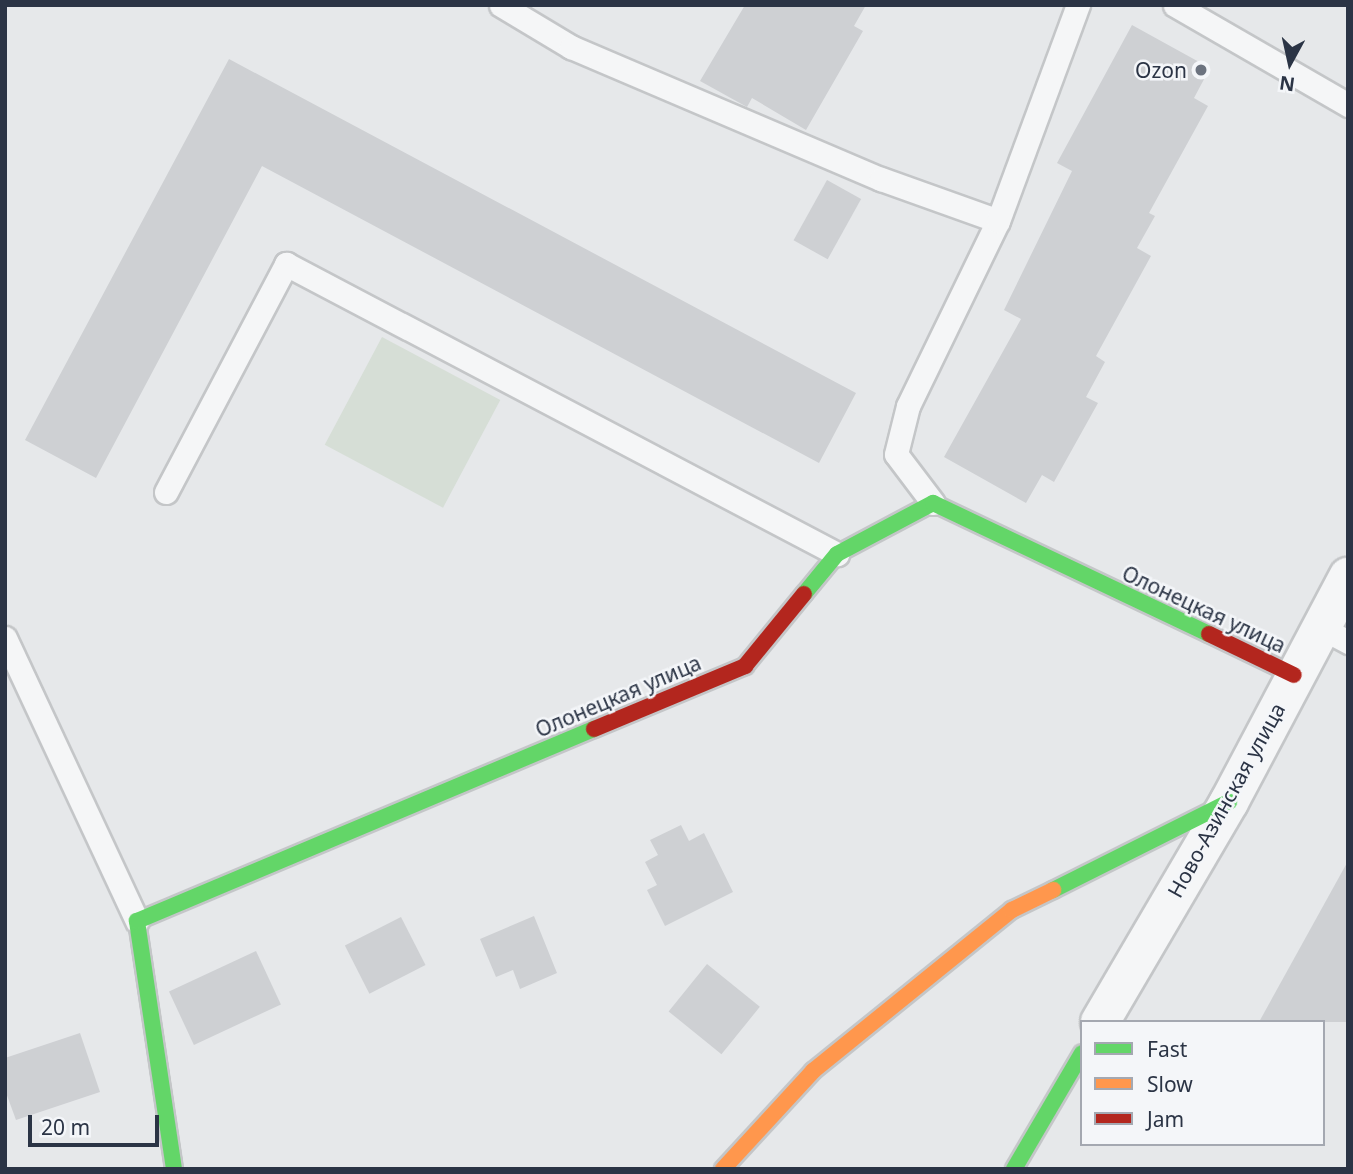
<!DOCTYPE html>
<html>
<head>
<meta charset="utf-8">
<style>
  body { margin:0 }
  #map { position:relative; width:1353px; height:1174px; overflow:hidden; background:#e6e8ea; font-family:"Noto Sans",sans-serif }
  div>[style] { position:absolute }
  .green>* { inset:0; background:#d6ded6; transform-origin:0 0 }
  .building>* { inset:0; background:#ced0d3; transform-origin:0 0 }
  .roads { filter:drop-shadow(2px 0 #c4c6c8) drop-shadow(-2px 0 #c4c6c8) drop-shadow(0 2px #c4c6c8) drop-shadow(0 -2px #c4c6c8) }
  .lane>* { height:23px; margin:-11.5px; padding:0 11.5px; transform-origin:11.5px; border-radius:11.5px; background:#f5f6f7 }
  .street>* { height:38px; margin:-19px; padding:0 19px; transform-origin:19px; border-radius:19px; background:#f5f6f7 }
  .fast>* { height:16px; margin:-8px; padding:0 8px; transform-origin:8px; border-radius:8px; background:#63d668 }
  .slow>* { height:16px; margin:-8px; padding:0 8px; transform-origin:8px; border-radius:8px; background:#ff974d }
  .jam>* { height:16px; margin:-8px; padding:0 8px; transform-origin:8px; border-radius:8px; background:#b3261e }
  .dots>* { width:19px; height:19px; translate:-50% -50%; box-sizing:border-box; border:4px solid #f4f6f9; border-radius:50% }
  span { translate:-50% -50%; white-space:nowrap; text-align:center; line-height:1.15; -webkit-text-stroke:5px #f4f6f9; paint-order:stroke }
  .poi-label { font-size:21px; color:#2b3445 }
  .right { translate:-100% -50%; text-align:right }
  .street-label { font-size:21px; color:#2b3445 }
  .frame { position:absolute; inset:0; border:7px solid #2b3445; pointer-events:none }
  .legend { position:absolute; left:1080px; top:1020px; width:245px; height:126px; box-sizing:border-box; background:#f4f6f9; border:2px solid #a4a8b1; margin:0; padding:9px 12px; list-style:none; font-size:21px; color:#2b3445 }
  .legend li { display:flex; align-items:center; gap:14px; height:35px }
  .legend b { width:35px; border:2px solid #a4a8b1 }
  .north { position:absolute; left:1255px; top:28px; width:70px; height:70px; -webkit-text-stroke:5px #f4f6f9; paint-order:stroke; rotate:188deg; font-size:19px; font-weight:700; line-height:28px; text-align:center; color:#2b3445 }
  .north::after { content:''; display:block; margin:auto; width:24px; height:32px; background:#2b3445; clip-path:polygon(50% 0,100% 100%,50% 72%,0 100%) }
  .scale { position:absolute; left:28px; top:1115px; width:131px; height:32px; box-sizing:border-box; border:4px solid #2b3445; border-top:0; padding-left:9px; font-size:21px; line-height:24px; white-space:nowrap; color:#2b3445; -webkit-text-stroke:5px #f4f6f9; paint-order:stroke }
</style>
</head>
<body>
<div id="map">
  <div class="green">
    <div style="left:382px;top:337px;width:134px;height:122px;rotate:28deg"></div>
  </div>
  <div class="building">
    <div style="clip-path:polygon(745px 5px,866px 5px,854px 26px,863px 31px,806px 130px,752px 98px,747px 107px,700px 81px)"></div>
    <div style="clip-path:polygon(1132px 25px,1210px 68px,1194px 98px,1208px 106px,1149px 213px,1155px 216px,1137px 248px,1151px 256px,1096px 356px,1105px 362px,1086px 397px,1098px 403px,1054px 482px,1042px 475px,1026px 503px,944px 457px,1021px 319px,1004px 310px,1072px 171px,1057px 163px)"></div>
    <div style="clip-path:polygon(229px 59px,856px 393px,819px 463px,262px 166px,96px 478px,25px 440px)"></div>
    <div style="left:827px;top:180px;width:39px;height:69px;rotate:29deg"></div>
    <div style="clip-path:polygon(681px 825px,689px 841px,704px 833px,733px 892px,665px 926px,647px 890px,657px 885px,645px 862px,658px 855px,650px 840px)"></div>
    <div style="clip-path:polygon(1348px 861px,1348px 1022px,1259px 1022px)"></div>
    <div style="clip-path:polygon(534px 916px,557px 973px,520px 989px,513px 970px,496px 977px,480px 939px)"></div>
    <div style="left:401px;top:917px;width:54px;height:63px;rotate:63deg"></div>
    <div style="left:256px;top:951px;width:59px;height:96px;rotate:65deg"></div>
    <div style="left:707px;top:964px;width:68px;height:61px;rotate:39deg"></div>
    <div style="clip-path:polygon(80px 1033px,100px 1092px,16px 1120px,5px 1090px,5px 1058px)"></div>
  </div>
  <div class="roads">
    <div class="lane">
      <div style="left:501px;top:5px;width:82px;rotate:31deg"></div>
      <div style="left:571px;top:47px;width:337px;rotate:23.1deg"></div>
      <div style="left:881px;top:179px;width:124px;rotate:19.7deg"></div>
      <div style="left:1175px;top:5px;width:200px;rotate:30deg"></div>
      <div style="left:166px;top:492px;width:258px;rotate:-62.2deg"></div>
      <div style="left:286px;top:264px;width:623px;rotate:27.76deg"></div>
      <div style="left:933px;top:503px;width:61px;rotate:-127.1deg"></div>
      <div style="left:896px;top:454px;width:49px;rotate:-76deg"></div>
      <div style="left:908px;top:406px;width:206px;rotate:-64.1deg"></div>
      <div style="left:998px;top:221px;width:230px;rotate:-69.7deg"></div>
      <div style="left:1320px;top:627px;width:32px;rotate:28deg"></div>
      <div style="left:5px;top:638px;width:312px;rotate:65deg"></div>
    </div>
    <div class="street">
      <div style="left:1100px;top:1022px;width:255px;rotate:-59.6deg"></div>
      <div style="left:1229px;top:802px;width:255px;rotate:-62.1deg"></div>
    </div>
    <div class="fast">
      <div style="left:804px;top:594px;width:52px;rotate:-50.5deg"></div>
      <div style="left:837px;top:554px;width:109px;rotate:-28deg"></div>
      <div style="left:933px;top:503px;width:306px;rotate:25.4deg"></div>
      <div style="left:1053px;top:890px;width:197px;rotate:-26.6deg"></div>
      <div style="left:174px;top:1169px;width:251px;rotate:-98.5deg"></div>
      <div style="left:137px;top:921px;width:496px;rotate:-22.8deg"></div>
      <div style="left:1014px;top:1169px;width:134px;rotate:-59.6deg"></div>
    </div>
    <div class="slow">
      <div style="left:723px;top:1169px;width:133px;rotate:-47.4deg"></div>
      <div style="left:813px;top:1071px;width:256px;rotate:-39deg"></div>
      <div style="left:1012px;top:910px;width:46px;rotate:-26deg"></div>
    </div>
    <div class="jam">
      <div style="left:1209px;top:634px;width:94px;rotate:25.8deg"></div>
      <div style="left:594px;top:729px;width:164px;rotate:-22.6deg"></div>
      <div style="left:745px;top:666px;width:93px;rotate:-50.7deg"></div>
    </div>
  </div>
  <div class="dots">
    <div style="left:1201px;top:70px;background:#6c737f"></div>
  </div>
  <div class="poi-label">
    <span class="right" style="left:1187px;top:70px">Ozon</span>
  </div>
  <div class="street-label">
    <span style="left:1204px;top:609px;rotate:25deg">Олонецкая улица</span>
    <span style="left:618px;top:696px;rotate:-23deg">Олонецкая улица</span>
    <span style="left:1226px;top:800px;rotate:-61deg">Ново-Азинская улица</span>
  </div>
  <div class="frame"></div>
  <ul class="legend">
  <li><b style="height:9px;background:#63d668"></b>Fast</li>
  <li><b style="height:9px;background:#ff974d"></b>Slow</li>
  <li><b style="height:9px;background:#b3261e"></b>Jam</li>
  </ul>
  <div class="north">N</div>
  <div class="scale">20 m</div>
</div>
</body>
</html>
